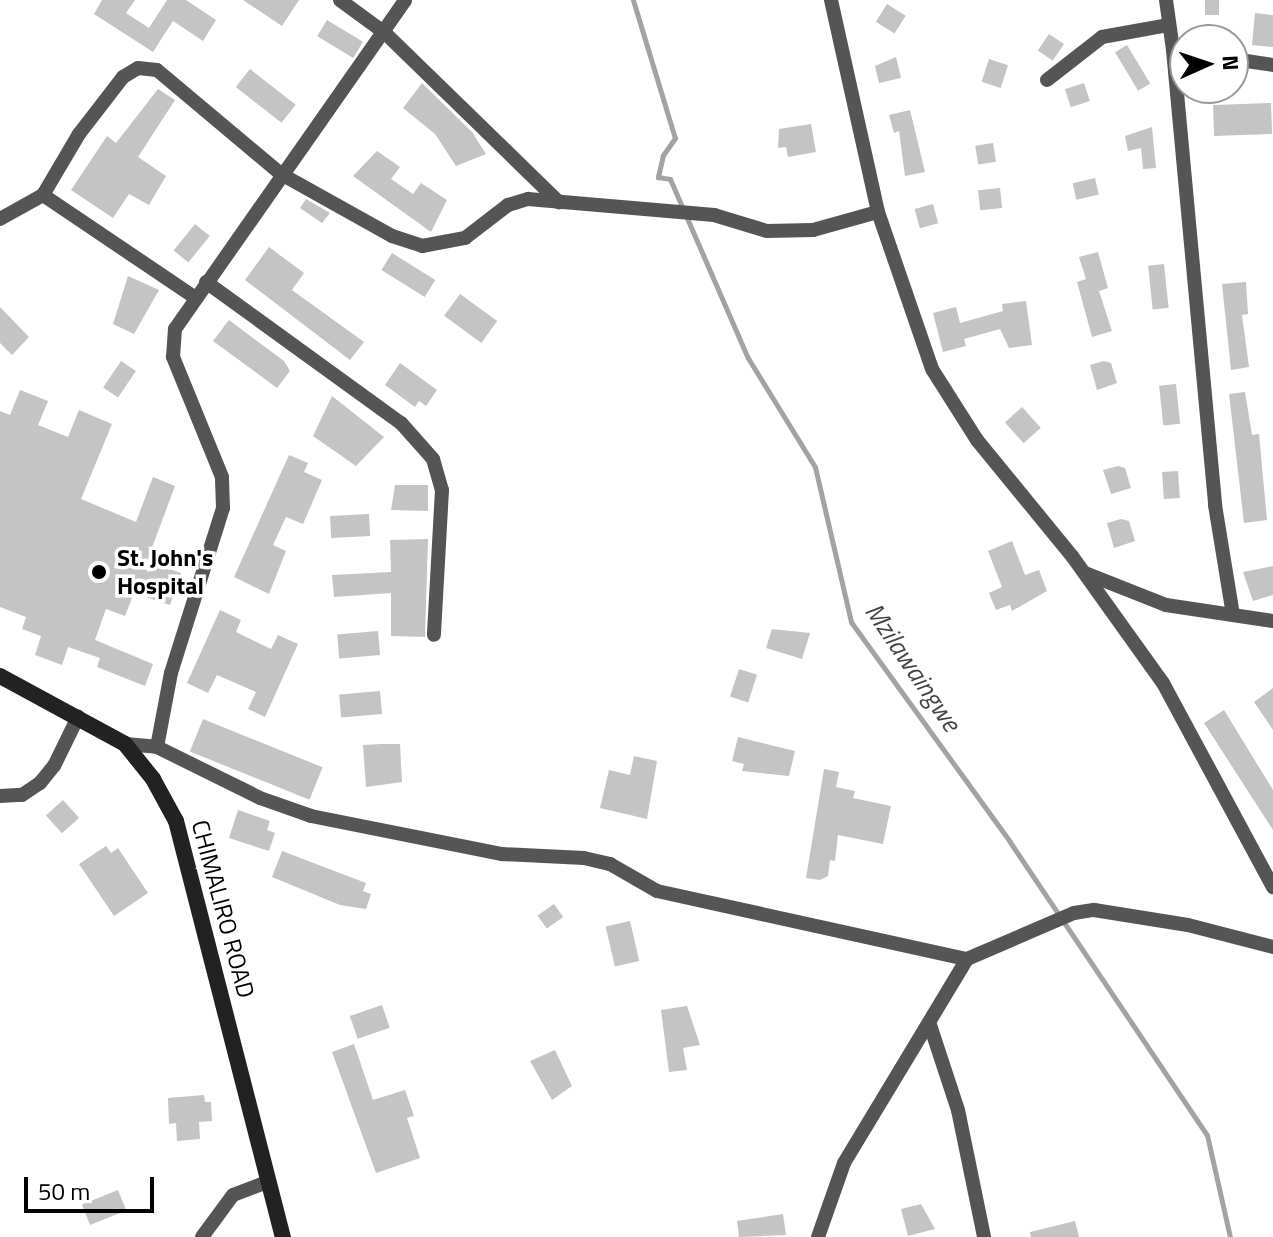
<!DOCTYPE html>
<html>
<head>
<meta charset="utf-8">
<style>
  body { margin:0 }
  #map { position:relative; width:1273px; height:1237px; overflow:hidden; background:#fff; font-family:"Titillium Web",sans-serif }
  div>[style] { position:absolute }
  .stream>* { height:5px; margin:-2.5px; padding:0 2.5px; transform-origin:2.5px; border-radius:2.5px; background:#a3a3a3 }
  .building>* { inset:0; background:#c4c4c4; transform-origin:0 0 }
  .street>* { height:14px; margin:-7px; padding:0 7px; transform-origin:7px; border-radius:7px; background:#555 }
  .secondary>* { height:16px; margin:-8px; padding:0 8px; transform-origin:8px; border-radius:8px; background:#222 }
  .dots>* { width:22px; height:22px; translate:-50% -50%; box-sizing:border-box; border:4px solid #fff; border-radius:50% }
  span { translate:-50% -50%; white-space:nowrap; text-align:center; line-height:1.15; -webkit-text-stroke:7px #fff; paint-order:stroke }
  .poi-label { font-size:24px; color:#000; font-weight:700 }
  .left { translate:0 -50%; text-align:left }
  .street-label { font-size:24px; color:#000 }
  .water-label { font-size:26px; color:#444; font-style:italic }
  .north { position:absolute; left:1169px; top:24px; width:80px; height:80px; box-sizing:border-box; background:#fff; border:2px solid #999; border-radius:50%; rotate:87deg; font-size:22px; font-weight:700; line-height:32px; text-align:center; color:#000 }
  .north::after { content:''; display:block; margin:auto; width:28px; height:36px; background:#000; clip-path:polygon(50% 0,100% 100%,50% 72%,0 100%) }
  .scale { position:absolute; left:24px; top:1177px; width:130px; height:36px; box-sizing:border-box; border:4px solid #000; border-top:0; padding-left:10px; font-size:24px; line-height:28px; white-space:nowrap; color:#000; -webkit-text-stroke:6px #fff; paint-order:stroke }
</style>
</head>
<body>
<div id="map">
  <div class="stream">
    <div style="left:633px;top:0;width:144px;rotate:73.1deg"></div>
    <div style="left:675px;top:138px;width:21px;rotate:125deg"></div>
    <div style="left:663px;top:155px;width:23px;rotate:103deg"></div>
    <div style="left:658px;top:177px;width:12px;rotate:9deg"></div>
    <div style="left:670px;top:179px;width:195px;rotate:66.5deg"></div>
    <div style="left:748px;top:358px;width:128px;rotate:58.4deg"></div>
    <div style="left:815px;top:467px;width:159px;rotate:76.9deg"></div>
    <div style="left:851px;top:622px;width:271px;rotate:54.1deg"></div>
    <div style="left:1010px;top:842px;width:353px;rotate:56.1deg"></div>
    <div style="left:1207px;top:1135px;width:105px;rotate:77.3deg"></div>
  </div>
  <div class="building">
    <div style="clip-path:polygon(102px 0,135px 0,126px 13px,149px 28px,167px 0,186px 0,216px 20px,203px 41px,173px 21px,153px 52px,94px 14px)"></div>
    <div style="clip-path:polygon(243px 0,299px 0,282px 26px)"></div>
    <div style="left:1205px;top:0;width:14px;height:15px"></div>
    <div style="left:887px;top:4px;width:22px;height:21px;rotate:32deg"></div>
    <div style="clip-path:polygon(1255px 13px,1273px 15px,1273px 47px,1252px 45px)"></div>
    <div style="left:327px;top:20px;width:42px;height:19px;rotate:31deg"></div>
    <div style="left:1049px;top:34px;width:18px;height:20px;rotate:34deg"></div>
    <div style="left:1127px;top:45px;width:45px;height:14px;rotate:59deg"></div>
    <div style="clip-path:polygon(896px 57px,901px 78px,879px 83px,875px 66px)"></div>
    <div style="left:989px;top:59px;width:20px;height:24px;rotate:18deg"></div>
    <div style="left:250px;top:69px;width:58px;height:23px;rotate:38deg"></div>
    <div style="clip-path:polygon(422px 83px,472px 132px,486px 154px,456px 166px,435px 134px,403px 108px)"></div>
    <div style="left:1084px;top:83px;width:19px;height:20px;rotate:72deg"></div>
    <div style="clip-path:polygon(158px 89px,175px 100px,138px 157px,166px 176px,149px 205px,129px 194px,113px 218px,71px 190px,107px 136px,116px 143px)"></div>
    <div style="left:1271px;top:103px;width:31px;height:58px;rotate:88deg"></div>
    <div style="clip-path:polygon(910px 110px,925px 172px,905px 176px,899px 131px,894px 133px,889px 115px)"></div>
    <div style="clip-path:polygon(811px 124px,816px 152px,788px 157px,786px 147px,778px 148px,779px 129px)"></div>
    <div style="clip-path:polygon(1152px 127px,1156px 168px,1143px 169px,1141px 148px,1128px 151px,1125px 136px)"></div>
    <div style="left:993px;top:143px;width:19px;height:18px;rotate:81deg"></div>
    <div style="clip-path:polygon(377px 151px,400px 167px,391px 179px,413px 194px,421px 183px,447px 200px,431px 232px,353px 176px)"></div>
    <div style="left:1095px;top:178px;width:17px;height:23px;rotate:77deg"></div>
    <div style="left:1000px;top:188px;width:20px;height:22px;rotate:84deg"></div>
    <div style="clip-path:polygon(306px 199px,330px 213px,322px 223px,300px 208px)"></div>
    <div style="left:933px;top:204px;width:20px;height:19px;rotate:75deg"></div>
    <div style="left:195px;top:224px;width:19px;height:34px;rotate:39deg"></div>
    <div style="clip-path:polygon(269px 247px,304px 273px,292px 290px,364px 342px,350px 360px,245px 280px)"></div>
    <div style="clip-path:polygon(1098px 252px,1108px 288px,1099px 291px,1112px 331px,1092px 337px,1077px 282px,1086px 279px,1079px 257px)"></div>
    <div style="left:392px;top:253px;width:51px;height:20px;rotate:32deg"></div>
    <div style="left:1164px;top:264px;width:44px;height:16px;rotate:84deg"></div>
    <div style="clip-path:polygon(128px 276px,159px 290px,134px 334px,113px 324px)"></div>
    <div style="clip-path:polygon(1246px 282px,1248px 314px,1242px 315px,1249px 367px,1231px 370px,1222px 284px)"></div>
    <div style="left:460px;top:294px;width:46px;height:27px;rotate:36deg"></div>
    <div style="clip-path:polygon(1026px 301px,1032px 345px,1009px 348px,1000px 329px,964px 339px,966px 346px,943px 352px,933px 313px,956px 307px,960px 323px,1003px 311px,1002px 304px)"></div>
    <div style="clip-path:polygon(0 307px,29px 337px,12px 355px,0 343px)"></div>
    <div style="clip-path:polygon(229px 320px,284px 361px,290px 371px,277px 388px,213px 341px)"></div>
    <div style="left:121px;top:361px;width:18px;height:32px;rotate:34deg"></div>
    <div style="clip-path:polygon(1104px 361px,1111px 363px,1117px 383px,1097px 390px,1090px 365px)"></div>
    <div style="clip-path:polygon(400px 363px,437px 390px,426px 406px,419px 401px,415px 407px,385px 385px)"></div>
    <div style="left:1176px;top:384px;width:40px;height:17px;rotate:84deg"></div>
    <div style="clip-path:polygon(20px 390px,48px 401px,38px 425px,68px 437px,79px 410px,112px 424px,81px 499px,136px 522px,153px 477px,175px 486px,147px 561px,181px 573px,170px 605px,134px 593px,125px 616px,106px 609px,95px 640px,153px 664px,145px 686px,97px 667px,100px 658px,68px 647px,62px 665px,35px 655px,41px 636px,22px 629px,26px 617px,0 607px,0 411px,10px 415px)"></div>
    <div style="clip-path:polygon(1245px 392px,1252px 435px,1259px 434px,1267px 520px,1244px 523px,1229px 394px)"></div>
    <div style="clip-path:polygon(332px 396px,384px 437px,356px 466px,313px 436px)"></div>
    <div style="left:1022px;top:407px;width:28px;height:23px;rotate:48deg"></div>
    <div style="clip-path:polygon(289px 455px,308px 463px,304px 472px,322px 480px,303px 524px,286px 517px,273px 545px,286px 551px,269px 594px,234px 577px)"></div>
    <div style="clip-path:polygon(1118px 466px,1125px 468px,1131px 488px,1111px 494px,1103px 470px)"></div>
    <div style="left:1178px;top:471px;width:27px;height:16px;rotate:86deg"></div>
    <div style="clip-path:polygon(395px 485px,428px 485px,428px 511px,391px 510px)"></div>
    <div style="left:369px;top:514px;width:22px;height:39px;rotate:87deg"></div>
    <div style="clip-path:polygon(1121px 519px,1129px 521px,1135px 541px,1114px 548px,1107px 523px)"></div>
    <div style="clip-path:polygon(428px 539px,425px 637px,391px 636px,391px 593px,334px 597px,332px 575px,391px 572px,390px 540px)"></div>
    <div style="clip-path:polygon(1012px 541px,1025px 575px,1039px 570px,1047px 591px,1012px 611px,1010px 605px,996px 610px,989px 593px,1002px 587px,988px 551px)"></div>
    <div style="clip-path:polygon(1273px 566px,1273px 595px,1253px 601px,1243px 572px)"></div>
    <div style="clip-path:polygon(220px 610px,241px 620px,236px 632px,271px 649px,278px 635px,298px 644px,265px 717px,248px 709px,256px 692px,217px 675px,208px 693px,187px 683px)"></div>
    <div style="clip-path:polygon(772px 629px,810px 633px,802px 659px,766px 648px)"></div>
    <div style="left:378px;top:631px;width:24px;height:41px;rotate:85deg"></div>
    <div style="left:739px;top:669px;width:19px;height:29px;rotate:18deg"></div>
    <div style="clip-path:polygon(1273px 688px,1273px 730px,1254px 702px)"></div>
    <div style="left:380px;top:691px;width:23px;height:41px;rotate:85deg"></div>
    <div style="clip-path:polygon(1224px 710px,1273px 790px,1273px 830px,1204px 723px)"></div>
    <div style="left:203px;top:719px;width:129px;height:35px;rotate:22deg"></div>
    <div style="clip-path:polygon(738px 737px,795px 751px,789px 776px,742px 771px,744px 764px,732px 761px)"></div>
    <div style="clip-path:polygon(381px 744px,400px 744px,402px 782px,366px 787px,363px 745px)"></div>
    <div style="clip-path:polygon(634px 756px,657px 761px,647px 819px,600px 808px,609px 770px,630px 775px)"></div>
    <div style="clip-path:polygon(824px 769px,839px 772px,836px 787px,855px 791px,853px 798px,891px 806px,883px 844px,838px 835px,835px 861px,830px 860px,828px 876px,820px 880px,806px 878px)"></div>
    <div style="left:63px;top:800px;width:24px;height:23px;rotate:48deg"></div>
    <div style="clip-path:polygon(238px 810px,270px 821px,267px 830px,275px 833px,269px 851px,229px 838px)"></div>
    <div style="clip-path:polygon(106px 846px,111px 853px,118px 848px,148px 893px,114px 916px,79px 864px)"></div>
    <div style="clip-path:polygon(282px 851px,366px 883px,363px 891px,371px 894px,366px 909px,340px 905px,272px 877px)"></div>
    <div style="left:554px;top:904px;width:16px;height:20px;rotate:55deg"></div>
    <div style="left:630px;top:921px;width:41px;height:25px;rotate:77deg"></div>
    <div style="left:382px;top:1005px;width:24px;height:34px;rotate:71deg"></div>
    <div style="clip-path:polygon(687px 1006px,700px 1045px,683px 1048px,687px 1070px,669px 1072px,661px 1010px)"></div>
    <div style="clip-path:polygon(354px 1044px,373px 1100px,405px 1090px,414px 1116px,407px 1118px,420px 1158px,376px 1173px,332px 1052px)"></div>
    <div style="clip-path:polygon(555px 1050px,572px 1086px,552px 1100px,530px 1061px)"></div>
    <div style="clip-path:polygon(204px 1095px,205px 1102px,211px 1102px,212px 1121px,199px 1122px,200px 1139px,177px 1141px,176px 1123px,169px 1124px,168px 1098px)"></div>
    <div style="left:118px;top:1190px;width:22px;height:39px;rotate:68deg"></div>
    <div style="clip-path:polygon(921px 1204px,935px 1229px,908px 1236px,901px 1209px)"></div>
    <div style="clip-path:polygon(783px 1214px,786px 1235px,739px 1237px,737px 1221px)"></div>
    <div style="clip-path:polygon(1075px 1221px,1079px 1237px,1031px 1237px,1030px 1232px)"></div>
  </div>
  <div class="street">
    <div style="left:340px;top:0;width:56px;rotate:36.3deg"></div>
    <div style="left:385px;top:33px;width:243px;rotate:44.2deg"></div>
    <div style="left:831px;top:0;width:217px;rotate:77.5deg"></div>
    <div style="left:878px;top:212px;width:166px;rotate:71deg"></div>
    <div style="left:932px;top:369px;width:84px;rotate:57.6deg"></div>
    <div style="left:977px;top:440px;width:150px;rotate:50.7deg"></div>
    <div style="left:1072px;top:556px;width:156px;rotate:54.4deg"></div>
    <div style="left:1163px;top:683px;width:232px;rotate:61.7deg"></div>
    <div style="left:1166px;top:0;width:50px;rotate:82deg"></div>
    <div style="left:1173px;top:50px;width:12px;rotate:9deg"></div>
    <div style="left:1173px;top:50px;width:457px;rotate:84.7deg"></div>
    <div style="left:1215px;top:505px;width:111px;rotate:80.7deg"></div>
    <div style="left:1233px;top:59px;width:40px;rotate:8.5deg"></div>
    <div style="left:1047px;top:80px;width:70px;rotate:-38deg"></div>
    <div style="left:1102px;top:37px;width:68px;rotate:-10.2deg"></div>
    <div style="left:43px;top:195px;width:182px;rotate:34deg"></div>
    <div style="left:0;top:219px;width:49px;rotate:-29.2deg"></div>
    <div style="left:43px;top:195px;width:71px;rotate:-59.5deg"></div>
    <div style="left:79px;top:134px;width:72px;rotate:-52.3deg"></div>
    <div style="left:123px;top:77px;width:17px;rotate:-31deg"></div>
    <div style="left:138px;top:68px;width:19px;rotate:6deg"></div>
    <div style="left:157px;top:70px;width:162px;rotate:40deg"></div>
    <div style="left:281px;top:174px;width:127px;rotate:29.2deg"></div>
    <div style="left:392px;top:236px;width:32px;rotate:18deg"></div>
    <div style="left:422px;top:246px;width:44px;rotate:-10.5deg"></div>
    <div style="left:465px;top:238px;width:54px;rotate:-37.5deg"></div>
    <div style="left:508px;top:205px;width:21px;rotate:-17deg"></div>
    <div style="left:528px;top:199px;width:187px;rotate:4.9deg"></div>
    <div style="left:714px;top:215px;width:55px;rotate:16.8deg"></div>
    <div style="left:767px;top:231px;width:46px;rotate:-1.2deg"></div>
    <div style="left:813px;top:230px;width:67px;rotate:-15.5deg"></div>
    <div style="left:206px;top:282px;width:241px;rotate:35.9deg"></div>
    <div style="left:401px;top:423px;width:48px;rotate:48.4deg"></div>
    <div style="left:433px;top:459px;width:32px;rotate:74deg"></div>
    <div style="left:442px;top:490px;width:145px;rotate:93.2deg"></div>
    <div style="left:1085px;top:573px;width:87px;rotate:21.6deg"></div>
    <div style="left:1166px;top:605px;width:108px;rotate:8.5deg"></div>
    <div style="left:125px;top:744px;width:32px;rotate:5deg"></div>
    <div style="left:157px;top:747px;width:115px;rotate:26.3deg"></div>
    <div style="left:260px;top:798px;width:54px;rotate:19.4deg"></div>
    <div style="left:311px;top:816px;width:195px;rotate:11.3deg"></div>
    <div style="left:502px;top:854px;width:82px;rotate:2.8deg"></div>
    <div style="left:584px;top:858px;width:27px;rotate:13deg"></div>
    <div style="left:610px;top:864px;width:54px;rotate:29.9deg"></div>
    <div style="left:657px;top:891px;width:317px;rotate:12.4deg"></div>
    <div style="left:967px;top:959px;width:116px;rotate:-23.3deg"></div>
    <div style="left:1074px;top:913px;width:20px;rotate:-9deg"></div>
    <div style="left:1094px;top:910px;width:95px;rotate:9.1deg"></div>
    <div style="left:1188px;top:925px;width:88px;rotate:14.5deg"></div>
    <div style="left:157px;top:747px;width:75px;rotate:-79.3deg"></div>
    <div style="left:171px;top:673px;width:173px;rotate:-72.5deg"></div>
    <div style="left:223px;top:508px;width:31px;rotate:-92deg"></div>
    <div style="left:222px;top:477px;width:130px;rotate:-112.2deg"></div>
    <div style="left:173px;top:357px;width:28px;rotate:-86deg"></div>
    <div style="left:175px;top:329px;width:401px;rotate:-55deg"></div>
    <div style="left:0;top:796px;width:22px;rotate:-3deg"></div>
    <div style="left:22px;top:795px;width:22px;rotate:-34deg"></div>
    <div style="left:40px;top:783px;width:22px;rotate:-51deg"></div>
    <div style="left:54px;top:766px;width:55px;rotate:-63.9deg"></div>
    <div style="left:930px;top:1025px;width:89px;rotate:71.8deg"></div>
    <div style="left:958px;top:1110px;width:130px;rotate:78.4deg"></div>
    <div style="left:202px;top:1237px;width:52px;rotate:-53.6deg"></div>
    <div style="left:233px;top:1195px;width:36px;rotate:-21deg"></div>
    <div style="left:818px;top:1237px;width:78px;rotate:-70.6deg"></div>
    <div style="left:844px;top:1163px;width:238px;rotate:-58.9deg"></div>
  </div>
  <div class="secondary">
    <div style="left:0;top:676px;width:142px;rotate:28.5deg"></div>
    <div style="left:125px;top:744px;width:45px;rotate:51.3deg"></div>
    <div style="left:153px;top:779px;width:48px;rotate:61.3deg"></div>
    <div style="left:176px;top:821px;width:430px;rotate:75.6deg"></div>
  </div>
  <div class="dots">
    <div style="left:99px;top:572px;background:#000"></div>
  </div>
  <div class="poi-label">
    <span class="left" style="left:117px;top:572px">St. John's<br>Hospital</span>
  </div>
  <div class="street-label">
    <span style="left:223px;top:909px;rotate:75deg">CHIMALIRO ROAD</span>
  </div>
  <div class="water-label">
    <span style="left:913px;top:667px;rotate:56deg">Mzilawaingwe</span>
  </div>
  <div class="north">N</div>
  <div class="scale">50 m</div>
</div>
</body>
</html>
